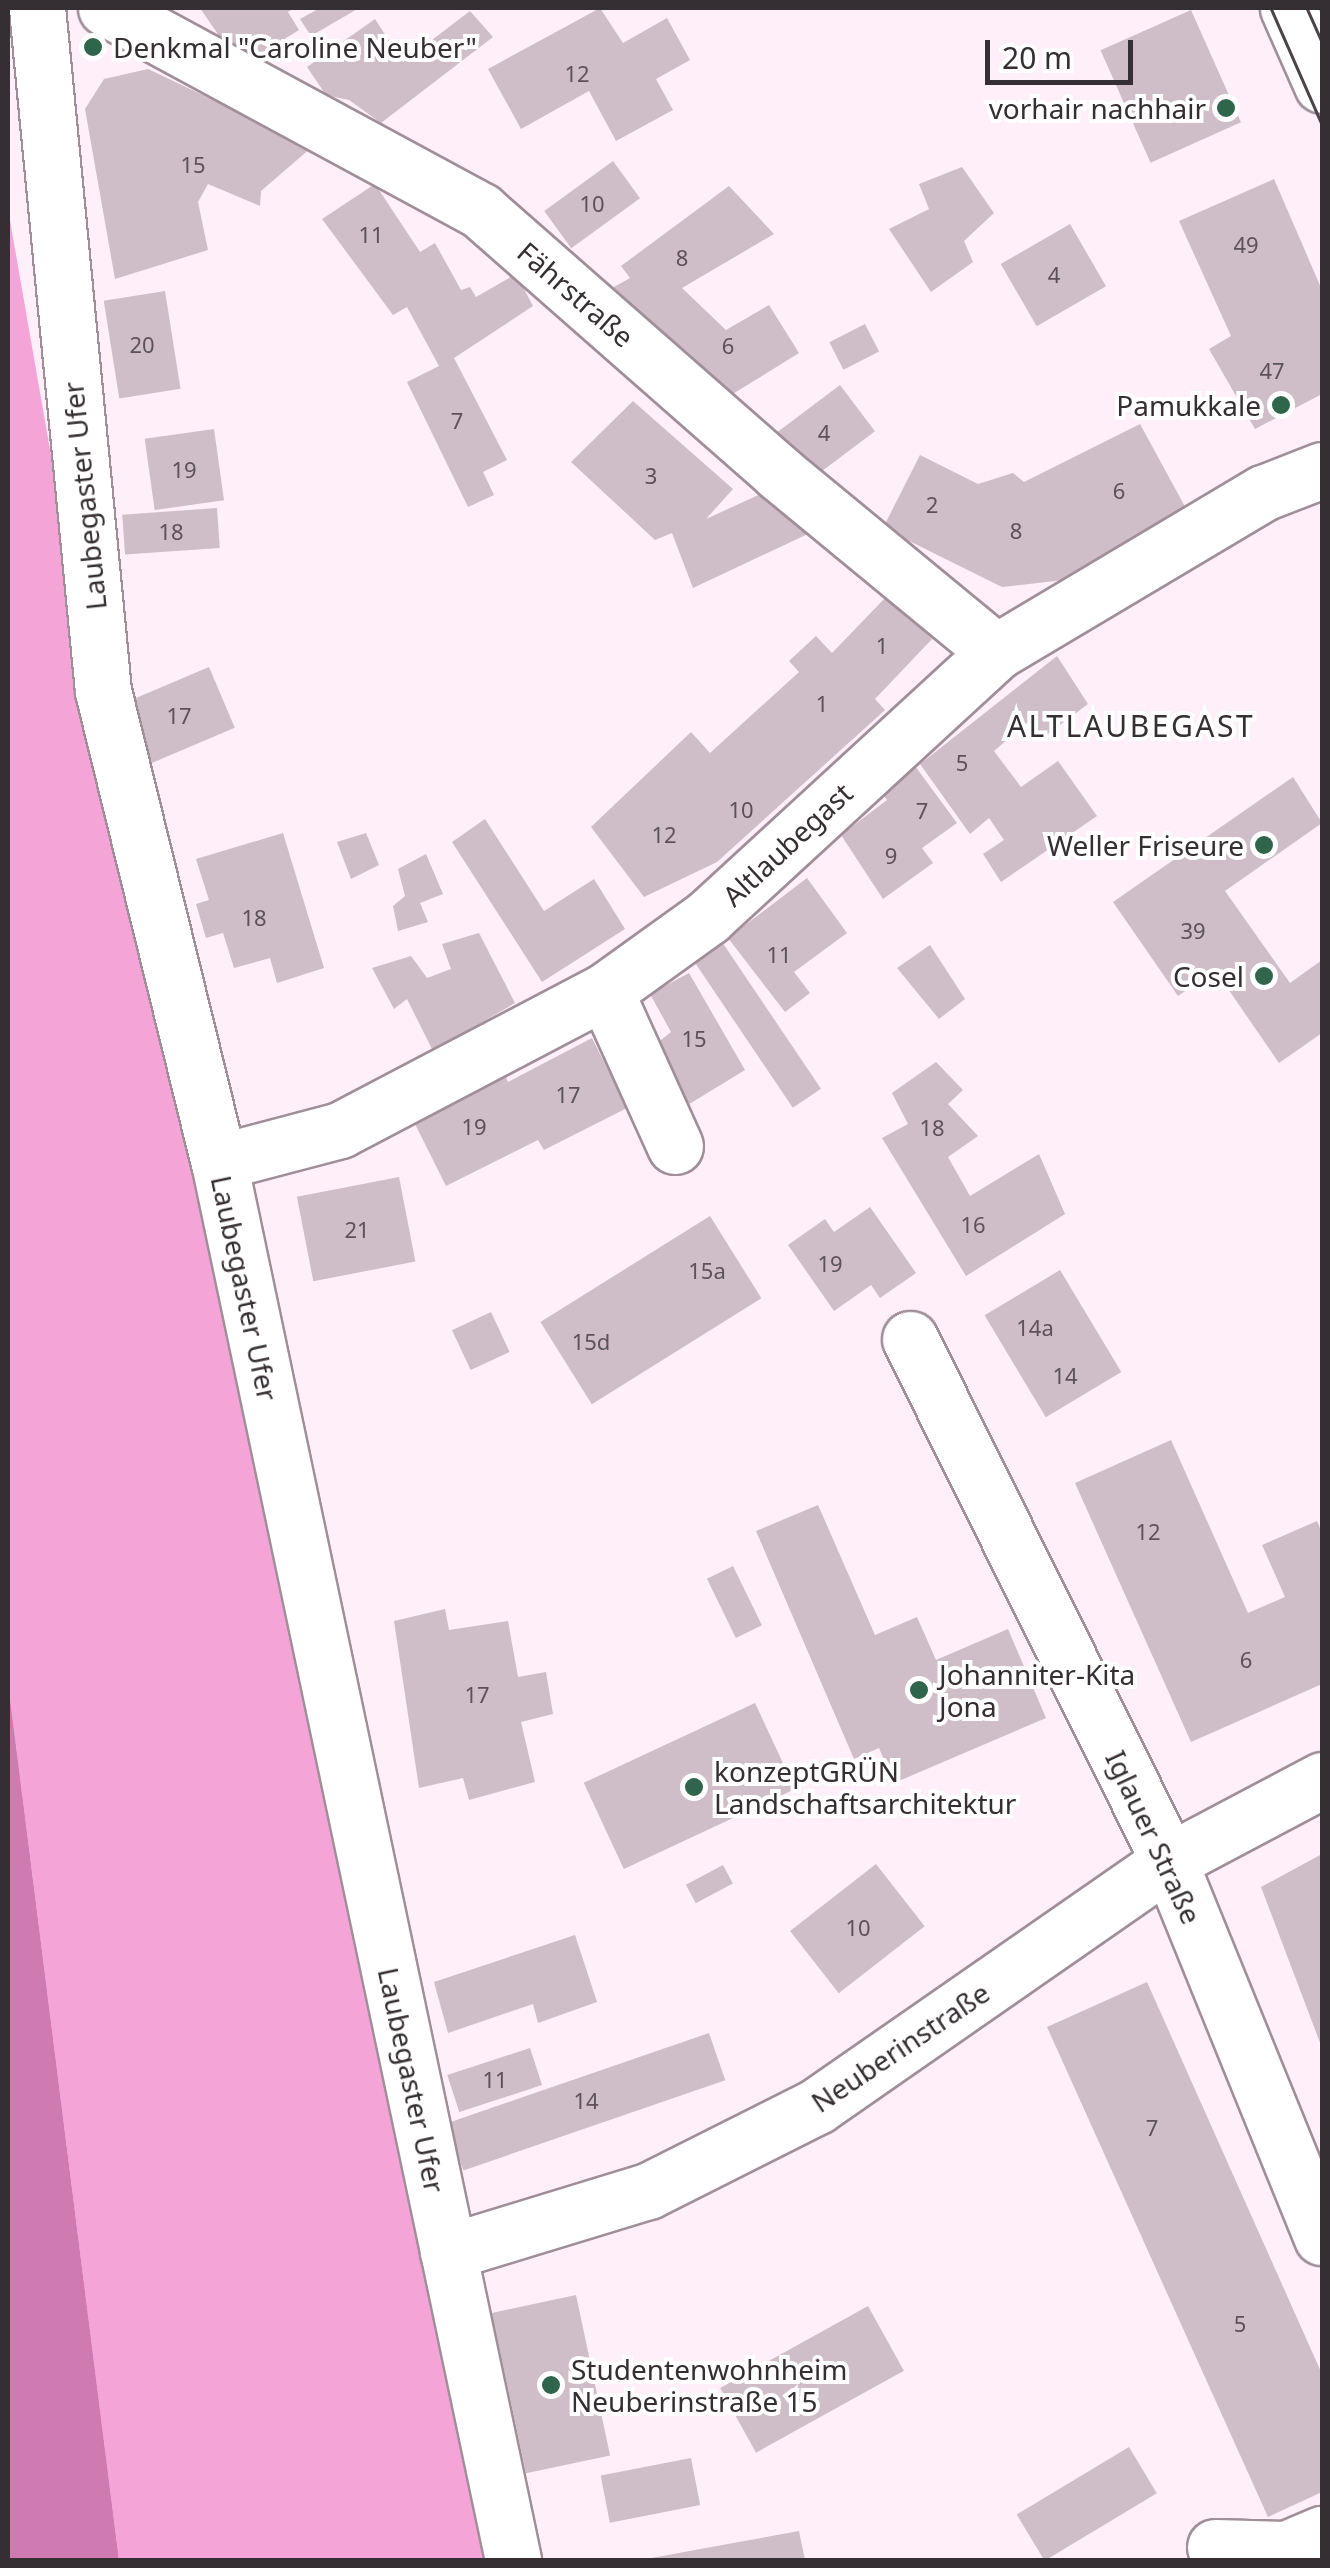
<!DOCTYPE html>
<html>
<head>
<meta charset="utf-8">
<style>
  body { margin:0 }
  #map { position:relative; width:1330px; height:2568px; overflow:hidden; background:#feeff8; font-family:"Noto Sans",sans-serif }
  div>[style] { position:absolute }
  .green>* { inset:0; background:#f4a4d7 }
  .water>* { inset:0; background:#cf7bb2 }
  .building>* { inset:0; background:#cfbdc7; transform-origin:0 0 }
  .roads { filter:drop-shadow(2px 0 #a08e99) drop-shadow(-2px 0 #a08e99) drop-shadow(0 2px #a08e99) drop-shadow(0 -2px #a08e99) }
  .minor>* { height:55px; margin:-27.5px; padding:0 27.5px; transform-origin:27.5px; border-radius:27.5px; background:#fff }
  .tram>* { height:2.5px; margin:-1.25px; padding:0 1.25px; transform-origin:1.25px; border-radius:1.25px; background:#4b4347 }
  .dots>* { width:28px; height:28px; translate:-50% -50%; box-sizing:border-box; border:5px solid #fff; border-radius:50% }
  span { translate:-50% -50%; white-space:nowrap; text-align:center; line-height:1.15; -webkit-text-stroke:8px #fff; paint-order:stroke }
  .number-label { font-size:22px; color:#5c5257 }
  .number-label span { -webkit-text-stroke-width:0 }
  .poi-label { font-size:28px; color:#352e32 }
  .left { translate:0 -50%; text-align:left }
  .right { translate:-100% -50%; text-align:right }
  .street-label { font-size:28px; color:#352e32 }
  .neighbourhood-label { font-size:30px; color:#352e32; letter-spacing:2.5px }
  .frame { position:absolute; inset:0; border:10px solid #352e32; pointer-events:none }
  .scale { position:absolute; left:985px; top:40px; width:148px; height:45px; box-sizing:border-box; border:5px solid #352e32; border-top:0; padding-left:12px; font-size:30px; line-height:35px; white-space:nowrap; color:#352e32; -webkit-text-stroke:8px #fff; paint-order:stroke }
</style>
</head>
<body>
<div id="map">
  <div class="green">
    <div style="clip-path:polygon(8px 209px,93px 696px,428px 2269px,483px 2560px,119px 2560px,8px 1682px)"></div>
  </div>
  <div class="water">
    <div style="clip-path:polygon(8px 1682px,119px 2560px,8px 2560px)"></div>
  </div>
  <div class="building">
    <div style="clip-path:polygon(200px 8px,294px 8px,288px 12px,299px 30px,252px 59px,228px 49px)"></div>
    <div style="clip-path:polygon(320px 8px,359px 8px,311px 36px,300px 19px)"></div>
    <div style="clip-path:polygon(600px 8px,623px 43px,667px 18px,690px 60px,656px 79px,673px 110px,616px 141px,589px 91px,521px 129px,488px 69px)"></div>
    <div style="left:1191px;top:10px;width:123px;height:99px;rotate:66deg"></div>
    <div style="clip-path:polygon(470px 11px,493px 37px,381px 123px,349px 100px,326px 95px,307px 67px,375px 19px,403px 62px)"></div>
    <div style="clip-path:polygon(148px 69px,312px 147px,261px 191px,260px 206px,208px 184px,198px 202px,208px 250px,115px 279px,85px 109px,104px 79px)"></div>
    <div style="left:613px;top:161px;width:46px;height:85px;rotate:54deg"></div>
    <div style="clip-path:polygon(962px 167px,994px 213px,964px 241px,973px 262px,931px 292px,889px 229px,929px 209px,919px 184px)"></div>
    <div style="clip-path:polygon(1274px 179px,1322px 290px,1322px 394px,1255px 429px,1209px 349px,1231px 336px,1179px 221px)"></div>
    <div style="clip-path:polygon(375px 184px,420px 252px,435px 243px,461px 290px,470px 287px,476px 297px,516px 274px,533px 306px,454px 358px,507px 460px,483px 472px,494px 495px,468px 507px,407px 382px,439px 366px,407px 307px,393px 315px,322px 219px)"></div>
    <div style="clip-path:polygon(729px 186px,774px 234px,682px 288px,726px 330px,769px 305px,799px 353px,723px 400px,605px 292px,630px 278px,621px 266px)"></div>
    <div style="left:1070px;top:224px;width:72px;height:80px;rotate:60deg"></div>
    <div style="left:165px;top:291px;width:99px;height:62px;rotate:81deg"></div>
    <div style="left:865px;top:324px;width:31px;height:40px;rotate:63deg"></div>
    <div style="left:840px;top:385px;width:58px;height:84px;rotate:53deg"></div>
    <div style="clip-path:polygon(633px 401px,733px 489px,706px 519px,765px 492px,810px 533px,693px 588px,672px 533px,655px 540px,571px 462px)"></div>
    <div style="clip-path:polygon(1140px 424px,1189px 514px,1064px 580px,1002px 587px,883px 528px,920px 455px,978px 484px,1013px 473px,1024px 482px)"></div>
    <div style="left:214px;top:429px;width:72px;height:70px;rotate:82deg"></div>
    <div style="left:217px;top:508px;width:40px;height:95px;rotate:86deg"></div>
    <div style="clip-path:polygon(887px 596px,932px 639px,875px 699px,885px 710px,717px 862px,644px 897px,591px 827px,691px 732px,710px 753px,799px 672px,789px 661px,816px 636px,832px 653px)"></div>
    <div style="clip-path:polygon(1057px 656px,1088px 704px,1041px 739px,1028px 722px,994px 751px,1021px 787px,1058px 761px,1097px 816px,1001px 882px,983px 854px,1004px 840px,989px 818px,970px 834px,920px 764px)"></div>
    <div style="left:209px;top:667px;width:66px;height:94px;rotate:67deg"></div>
    <div style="clip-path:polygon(915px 766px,957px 823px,922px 848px,933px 863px,883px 899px,841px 835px,887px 800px,880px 791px)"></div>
    <div style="clip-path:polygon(1293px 777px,1322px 823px,1225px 891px,1290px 983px,1322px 960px,1322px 1033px,1279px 1063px,1215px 970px,1178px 996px,1113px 902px)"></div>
    <div style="clip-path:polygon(485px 819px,544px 911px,594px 879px,625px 929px,542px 982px,452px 842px)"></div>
    <div style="clip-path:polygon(283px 833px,324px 968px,277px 983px,270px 958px,234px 968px,223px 933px,206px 938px,196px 904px,209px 900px,196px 859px)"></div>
    <div style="clip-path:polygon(366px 833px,379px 865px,351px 879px,337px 842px)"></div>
    <div style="clip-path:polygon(426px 854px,443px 894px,420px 903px,428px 922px,398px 931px,393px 906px,405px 896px,398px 869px)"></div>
    <div style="clip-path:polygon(807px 878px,847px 933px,794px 972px,810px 993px,785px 1012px,728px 938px)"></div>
    <div style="clip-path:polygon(479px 933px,515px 1003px,433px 1051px,407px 999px,394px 1009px,372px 968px,411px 956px,427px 978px,451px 969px,442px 944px)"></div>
    <div style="left:722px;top:942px;width:177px;height:34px;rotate:56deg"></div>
    <div style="clip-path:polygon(930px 945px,965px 999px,939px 1019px,897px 968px)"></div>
    <div style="clip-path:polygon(689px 973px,745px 1070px,686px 1106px,652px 1047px,671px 1032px,650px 994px)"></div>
    <div style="clip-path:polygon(592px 1038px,627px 1108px,544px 1150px,538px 1140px,446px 1186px,410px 1114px,502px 1068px,508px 1082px)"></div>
    <div style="clip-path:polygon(936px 1062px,963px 1090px,948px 1104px,978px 1136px,948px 1157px,970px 1196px,1039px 1154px,1065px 1214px,966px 1276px,882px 1138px,908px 1124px,892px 1093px)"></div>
    <div style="left:399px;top:1177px;width:86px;height:104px;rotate:79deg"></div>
    <div style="clip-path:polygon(870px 1207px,916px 1273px,880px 1298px,871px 1285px,834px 1311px,788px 1245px,825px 1219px,834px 1232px)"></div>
    <div style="left:710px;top:1216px;width:97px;height:200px;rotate:58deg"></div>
    <div style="left:1060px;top:1270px;width:119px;height:88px;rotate:59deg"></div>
    <div style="left:491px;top:1312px;width:44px;height:43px;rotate:65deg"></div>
    <div style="clip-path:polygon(1171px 1440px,1248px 1613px,1285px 1597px,1262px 1545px,1317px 1521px,1322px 1533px,1322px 1684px,1191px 1742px,1075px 1483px)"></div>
    <div style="clip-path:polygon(818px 1505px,875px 1635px,917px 1617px,936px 1660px,1008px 1629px,1046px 1718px,894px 1783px,879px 1748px,854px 1759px,756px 1531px)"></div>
    <div style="left:733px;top:1566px;width:66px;height:29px;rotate:64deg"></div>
    <div style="clip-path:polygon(445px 1609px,449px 1630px,508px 1621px,518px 1677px,546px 1672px,553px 1714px,521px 1722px,535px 1782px,469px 1800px,463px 1778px,419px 1788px,394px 1621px)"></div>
    <div style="left:755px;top:1703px;width:95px;height:189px;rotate:65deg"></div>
    <div style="clip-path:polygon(1322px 1854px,1322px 2048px,1261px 1887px)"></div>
    <div style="left:876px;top:1864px;width:79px;height:109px;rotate:52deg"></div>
    <div style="left:723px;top:1865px;width:21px;height:42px;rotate:62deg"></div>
    <div style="clip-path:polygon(575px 1935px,597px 2002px,538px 2023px,533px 2004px,448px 2033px,434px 1982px)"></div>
    <div style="clip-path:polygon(1147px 1982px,1322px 2374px,1322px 2492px,1268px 2517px,1047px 2027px)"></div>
    <div style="left:709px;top:2033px;width:50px;height:277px;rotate:71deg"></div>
    <div style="left:530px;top:2048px;width:39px;height:87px;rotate:72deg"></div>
    <div style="left:576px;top:2295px;width:164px;height:86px;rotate:78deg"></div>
    <div style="left:868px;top:2306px;width:74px;height:169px;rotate:61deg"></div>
    <div style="left:1129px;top:2447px;width:54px;height:131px;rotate:59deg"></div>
    <div style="left:691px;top:2458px;width:48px;height:92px;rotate:79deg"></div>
    <div style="clip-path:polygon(799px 2531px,805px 2560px,646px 2560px,646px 2559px)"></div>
  </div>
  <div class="roads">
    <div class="minor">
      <div style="left:37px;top:8px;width:686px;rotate:84.48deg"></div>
      <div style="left:103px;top:691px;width:485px;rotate:76.2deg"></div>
      <div style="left:219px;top:1162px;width:1429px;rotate:78.12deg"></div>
      <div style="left:106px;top:8px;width:426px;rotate:28.4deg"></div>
      <div style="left:481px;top:211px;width:397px;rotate:41.3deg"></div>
      <div style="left:779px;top:473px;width:281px;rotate:39.5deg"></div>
      <div style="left:1288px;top:8px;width:84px;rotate:66.2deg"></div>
      <div style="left:605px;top:991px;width:170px;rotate:65.7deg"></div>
      <div style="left:219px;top:1162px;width:125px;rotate:-14.8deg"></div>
      <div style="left:340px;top:1130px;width:299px;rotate:-27.7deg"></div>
      <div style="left:605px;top:991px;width:127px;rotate:-35.7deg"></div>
      <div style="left:708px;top:917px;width:391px;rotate:-42.6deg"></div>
      <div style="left:996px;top:652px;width:311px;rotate:-30.8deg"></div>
      <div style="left:1263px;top:493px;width:63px;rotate:-21.3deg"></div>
      <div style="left:910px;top:1339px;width:583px;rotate:63.61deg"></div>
      <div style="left:1169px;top:1861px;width:406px;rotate:67.9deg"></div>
      <div style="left:448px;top:2252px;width:209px;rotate:-17deg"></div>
      <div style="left:648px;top:2191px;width:189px;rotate:-26.7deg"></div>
      <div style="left:817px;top:2106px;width:429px;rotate:-34.8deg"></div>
      <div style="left:1169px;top:1861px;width:173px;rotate:-27.9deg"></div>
      <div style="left:1215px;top:2547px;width:71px;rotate:1.6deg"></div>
      <div style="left:1286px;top:2549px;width:39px;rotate:-23deg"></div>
    </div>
  </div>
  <div class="tram">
    <div style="left:1271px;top:8px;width:127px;rotate:66.3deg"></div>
    <div style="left:1307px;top:8px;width:37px;rotate:66deg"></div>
  </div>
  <div class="dots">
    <div style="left:93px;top:47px;background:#2f654b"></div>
    <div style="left:1226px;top:108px;background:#2f654b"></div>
    <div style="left:1281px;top:405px;background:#2f654b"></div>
    <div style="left:1264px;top:845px;background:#2f654b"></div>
    <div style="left:1264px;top:976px;background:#2f654b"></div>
    <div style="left:919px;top:1690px;background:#2f654b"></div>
    <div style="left:694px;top:1787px;background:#2f654b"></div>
    <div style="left:551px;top:2385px;background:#2f654b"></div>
  </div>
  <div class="number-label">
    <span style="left:577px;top:74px">12</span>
    <span style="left:193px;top:165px">15</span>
    <span style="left:592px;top:204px">10</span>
    <span style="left:371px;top:235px">11</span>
    <span style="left:1246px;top:245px">49</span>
    <span style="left:682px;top:258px">8</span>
    <span style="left:1054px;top:275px">4</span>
    <span style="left:142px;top:345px">20</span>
    <span style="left:728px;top:346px">6</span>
    <span style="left:1272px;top:371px">47</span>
    <span style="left:457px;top:421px">7</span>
    <span style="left:824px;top:433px">4</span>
    <span style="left:184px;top:470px">19</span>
    <span style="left:651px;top:476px">3</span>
    <span style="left:1119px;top:491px">6</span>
    <span style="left:932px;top:505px">2</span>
    <span style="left:1016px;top:531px">8</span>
    <span style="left:171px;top:532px">18</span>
    <span style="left:882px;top:646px">1</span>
    <span style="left:822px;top:704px">1</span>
    <span style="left:179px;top:716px">17</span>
    <span style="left:962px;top:763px">5</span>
    <span style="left:741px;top:810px">10</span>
    <span style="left:922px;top:811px">7</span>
    <span style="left:664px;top:835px">12</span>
    <span style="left:891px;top:856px">9</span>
    <span style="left:254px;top:918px">18</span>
    <span style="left:1193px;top:931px">39</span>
    <span style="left:779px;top:955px">11</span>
    <span style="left:694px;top:1039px">15</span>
    <span style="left:568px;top:1095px">17</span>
    <span style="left:474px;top:1127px">19</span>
    <span style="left:932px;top:1128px">18</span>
    <span style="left:973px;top:1225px">16</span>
    <span style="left:357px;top:1230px">21</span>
    <span style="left:830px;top:1264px">19</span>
    <span style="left:707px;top:1271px">15a</span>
    <span style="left:1035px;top:1328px">14a</span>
    <span style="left:591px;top:1342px">15d</span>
    <span style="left:1065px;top:1376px">14</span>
    <span style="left:1148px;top:1532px">12</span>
    <span style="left:1246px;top:1660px">6</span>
    <span style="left:477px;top:1695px">17</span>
    <span style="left:858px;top:1928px">10</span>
    <span style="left:495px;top:2080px">11</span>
    <span style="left:586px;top:2101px">14</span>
    <span style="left:1152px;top:2128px">7</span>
    <span style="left:1240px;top:2324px">5</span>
  </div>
  <div class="poi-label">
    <span class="left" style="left:113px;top:47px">Denkmal "Caroline Neuber"</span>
    <span class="right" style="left:1206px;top:108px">vorhair nachhair</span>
    <span class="right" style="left:1261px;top:405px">Pamukkale</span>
    <span class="right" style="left:1244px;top:845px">Weller Friseure</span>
    <span class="right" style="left:1244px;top:976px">Cosel</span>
    <span class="left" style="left:939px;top:1690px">Johanniter-Kita<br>Jona</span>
    <span class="left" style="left:714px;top:1787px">konzeptGRÜN<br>Landschaftsarchitektur</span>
    <span class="left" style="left:571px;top:2385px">Studentenwohnheim<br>Neuberinstraße 15</span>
  </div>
  <div class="street-label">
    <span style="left:576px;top:294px;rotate:41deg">Fährstraße</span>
    <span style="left:84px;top:496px;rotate:-96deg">Laubegaster Ufer</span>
    <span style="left:787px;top:844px;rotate:-43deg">Altlaubegast</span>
    <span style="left:245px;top:1288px;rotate:78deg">Laubegaster Ufer</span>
    <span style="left:1154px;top:1837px;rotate:65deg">Iglauer Straße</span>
    <span style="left:900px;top:2047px;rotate:-34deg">Neuberinstraße</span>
    <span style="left:412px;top:2080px;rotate:78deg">Laubegaster Ufer</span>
  </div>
  <div class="neighbourhood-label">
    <span style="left:1131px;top:726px">ALTLAUBEGAST</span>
  </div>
  <div class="frame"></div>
  <div class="scale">20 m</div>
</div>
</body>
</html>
